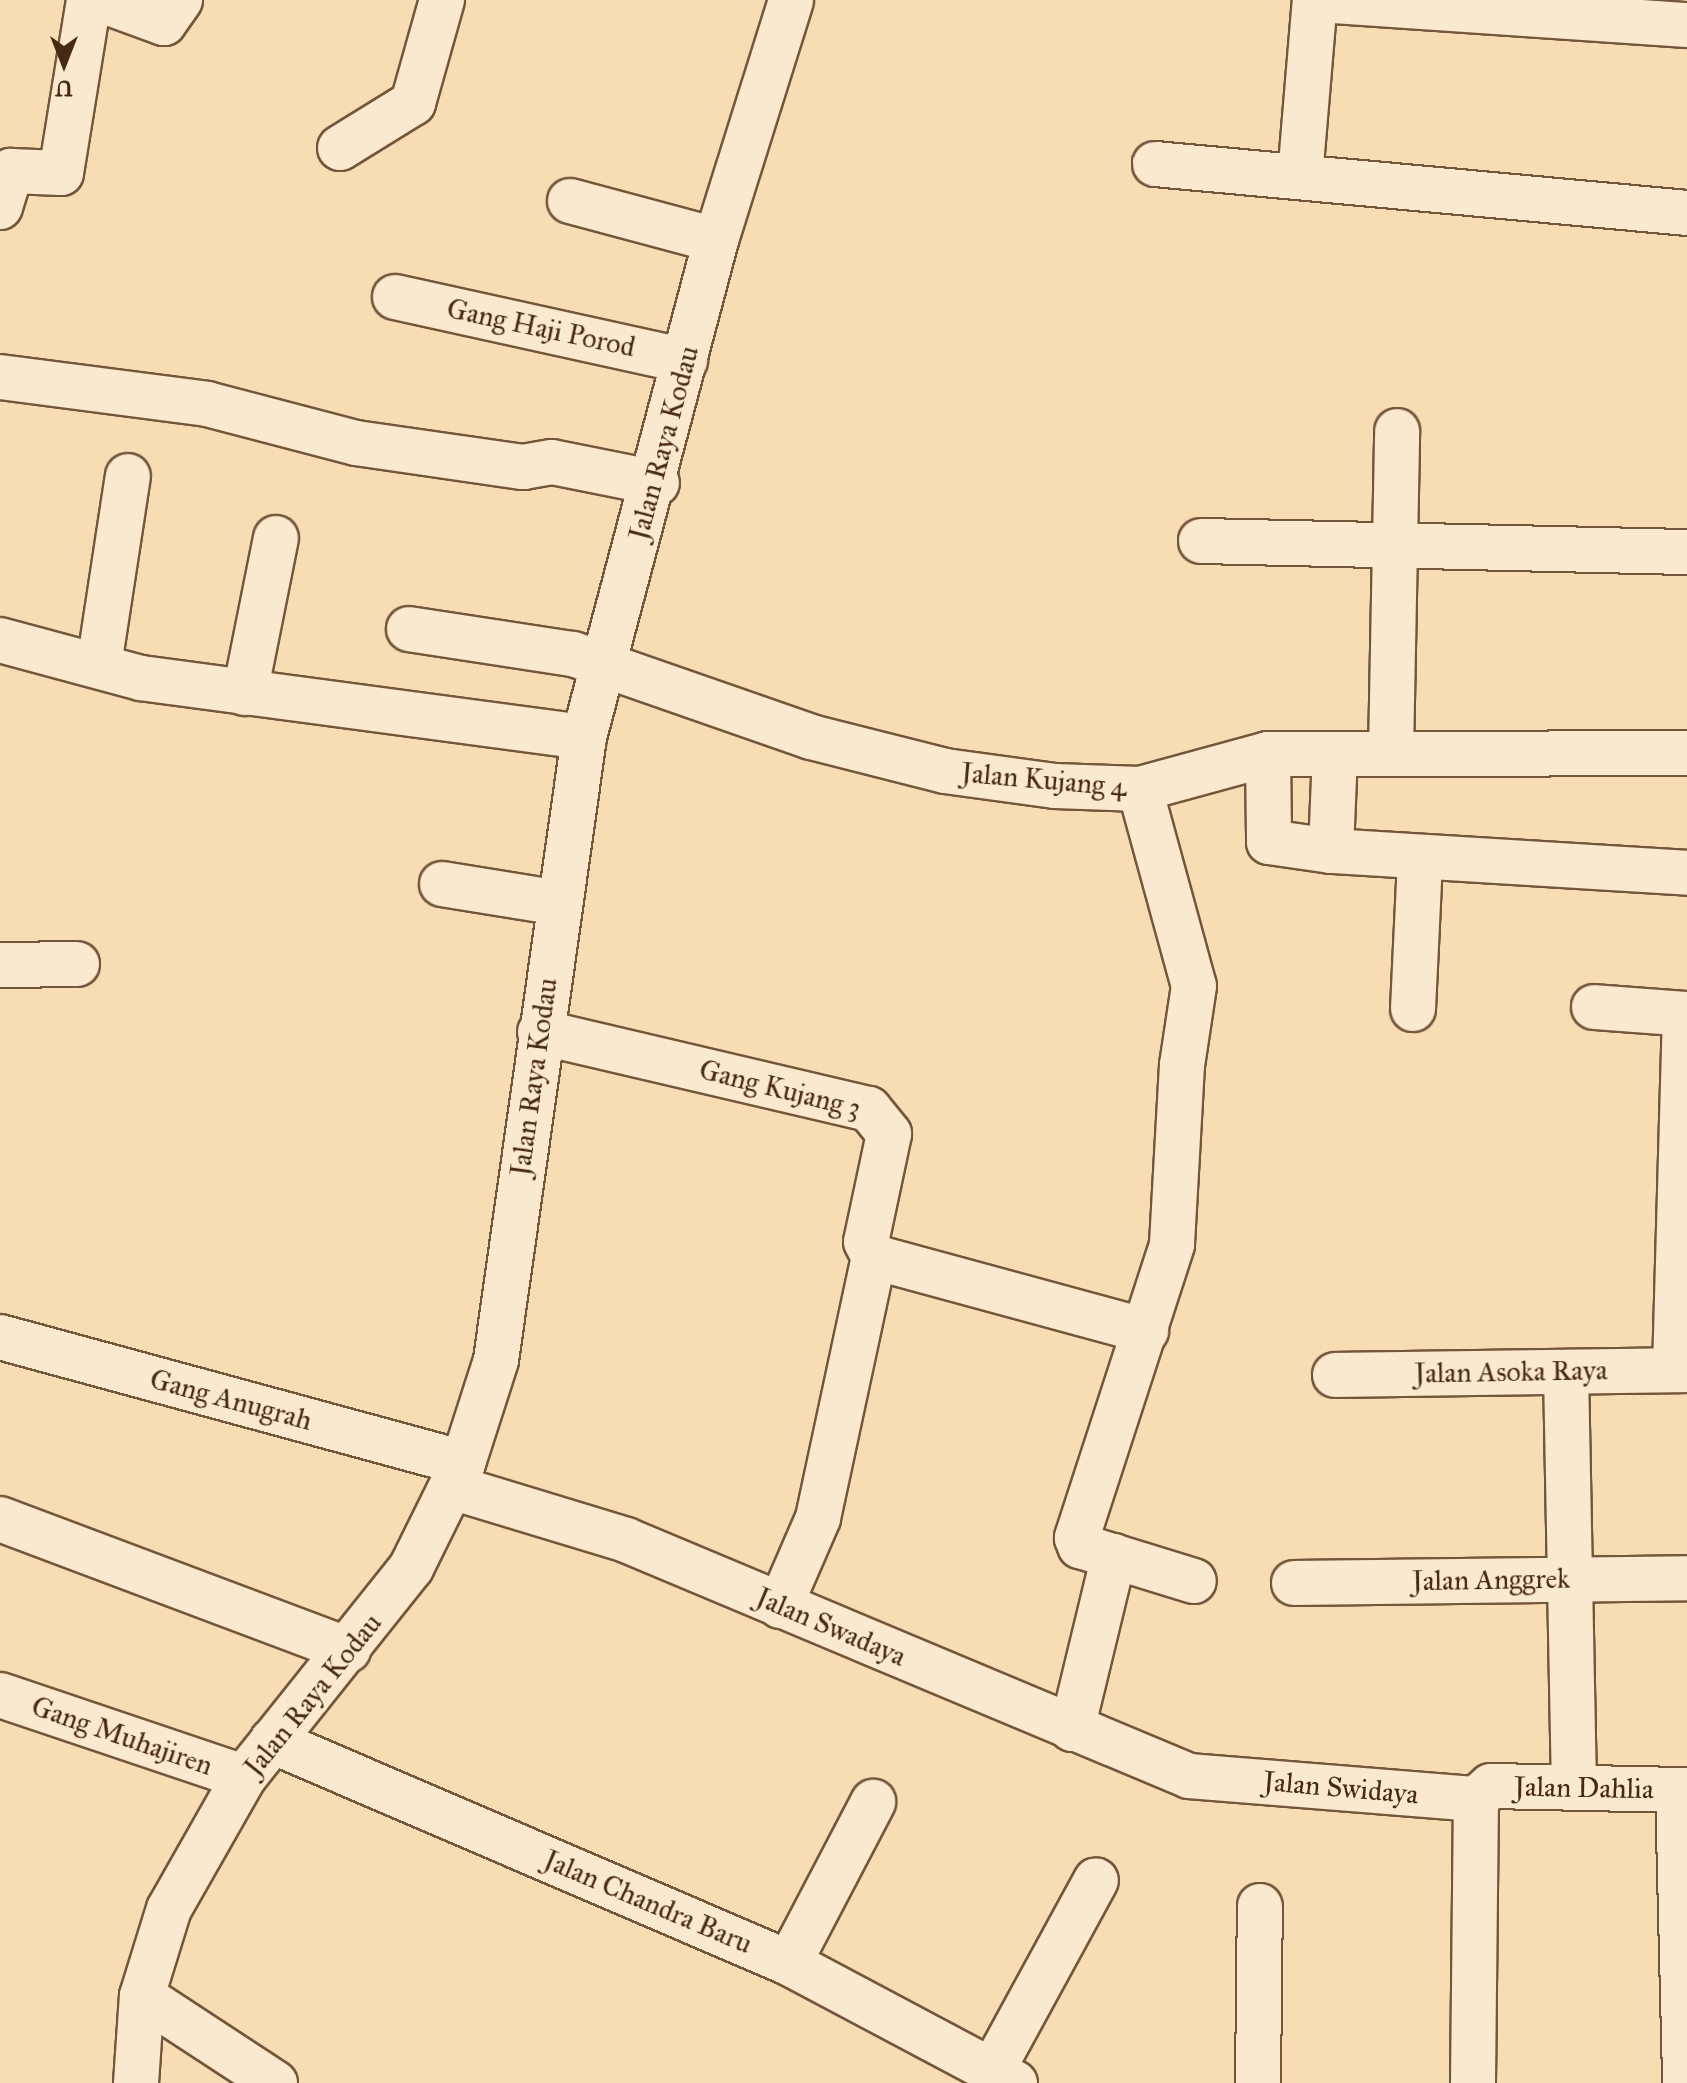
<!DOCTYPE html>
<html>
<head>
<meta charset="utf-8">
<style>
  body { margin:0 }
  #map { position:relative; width:1687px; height:2083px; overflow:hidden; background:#f7ddb3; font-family:"IM FELL Great Primer",serif }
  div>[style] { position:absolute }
  .roads { filter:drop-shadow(2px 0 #74563b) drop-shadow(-2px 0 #74563b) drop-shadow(0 2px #74563b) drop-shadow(0 -2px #74563b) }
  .minor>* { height:44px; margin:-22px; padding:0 22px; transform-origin:22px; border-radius:22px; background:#fae9ce }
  span { translate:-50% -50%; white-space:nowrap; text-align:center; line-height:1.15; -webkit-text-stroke:7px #fae9ce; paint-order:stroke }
  .street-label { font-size:28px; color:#482913 }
  .north { position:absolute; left:24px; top:24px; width:80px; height:80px; -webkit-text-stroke:6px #fae9ce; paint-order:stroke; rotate:180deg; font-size:22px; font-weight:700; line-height:32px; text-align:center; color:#482913 }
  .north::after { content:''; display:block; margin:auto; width:28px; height:36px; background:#482913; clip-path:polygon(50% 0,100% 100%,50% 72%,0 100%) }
</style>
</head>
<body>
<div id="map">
  <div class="roads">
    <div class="minor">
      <div style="left:101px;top:0;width:67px;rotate:20.1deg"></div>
      <div style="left:164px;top:23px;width:28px;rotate:-55deg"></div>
      <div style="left:1319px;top:0;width:369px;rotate:3.9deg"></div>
      <div style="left:340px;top:148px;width:86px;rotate:-31.7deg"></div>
      <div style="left:413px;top:103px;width:107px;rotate:-74.3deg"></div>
      <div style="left:1155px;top:164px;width:534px;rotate:5.26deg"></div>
      <div style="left:1300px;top:177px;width:178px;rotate:-85.2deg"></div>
      <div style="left:570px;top:201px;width:151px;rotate:15deg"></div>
      <div style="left:0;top:207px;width:38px;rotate:-73deg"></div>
      <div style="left:11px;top:171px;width:50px;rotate:2.3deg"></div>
      <div style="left:61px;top:173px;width:175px;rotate:-80.8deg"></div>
      <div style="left:395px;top:297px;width:297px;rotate:12.4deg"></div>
      <div style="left:0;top:377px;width:209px;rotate:7.4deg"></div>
      <div style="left:207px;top:404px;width:154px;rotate:14.7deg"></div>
      <div style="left:356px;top:443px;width:169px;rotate:8.2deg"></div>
      <div style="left:523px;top:467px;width:29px;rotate:-10deg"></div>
      <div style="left:552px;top:462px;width:107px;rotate:11.3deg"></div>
      <div style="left:1201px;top:541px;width:486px;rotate:1.3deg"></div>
      <div style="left:409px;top:629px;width:166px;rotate:8.7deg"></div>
      <div style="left:573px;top:654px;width:252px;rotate:19.2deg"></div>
      <div style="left:811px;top:737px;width:138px;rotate:14.2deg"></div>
      <div style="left:945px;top:771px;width:111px;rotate:7.8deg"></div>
      <div style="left:1055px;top:786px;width:85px;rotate:2deg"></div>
      <div style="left:1140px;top:789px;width:133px;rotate:-15.3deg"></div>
      <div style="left:1268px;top:754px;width:419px;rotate:-0.1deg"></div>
      <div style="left:0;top:640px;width:146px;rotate:15.1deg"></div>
      <div style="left:141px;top:678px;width:447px;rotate:7.6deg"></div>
      <div style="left:99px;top:665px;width:191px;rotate:-81.3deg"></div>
      <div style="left:245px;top:693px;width:158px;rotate:-78.7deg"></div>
      <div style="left:1391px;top:753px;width:322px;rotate:-88.9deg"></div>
      <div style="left:1268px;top:754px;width:88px;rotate:89.3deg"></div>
      <div style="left:1269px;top:842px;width:63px;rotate:8.3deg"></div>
      <div style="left:1335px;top:754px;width:97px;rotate:92.4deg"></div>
      <div style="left:1331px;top:851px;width:357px;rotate:3.5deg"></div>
      <div style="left:1140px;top:789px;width:204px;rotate:74.7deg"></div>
      <div style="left:1194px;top:986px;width:80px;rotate:98.6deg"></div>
      <div style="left:1182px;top:1065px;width:180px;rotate:93.2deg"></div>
      <div style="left:1172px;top:1245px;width:308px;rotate:108deg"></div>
      <div style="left:1077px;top:1538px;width:9px;rotate:69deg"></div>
      <div style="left:1080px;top:1546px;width:119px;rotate:17.1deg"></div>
      <div style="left:442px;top:884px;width:119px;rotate:9.2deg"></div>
      <div style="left:0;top:965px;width:77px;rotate:-0.7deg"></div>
      <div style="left:1594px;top:1007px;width:93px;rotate:4.3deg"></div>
      <div style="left:1413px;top:1009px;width:148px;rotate:-87.3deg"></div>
      <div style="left:540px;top:1032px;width:338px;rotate:13.2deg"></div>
      <div style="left:869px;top:1109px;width:32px;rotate:51deg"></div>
      <div style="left:889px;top:1134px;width:110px;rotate:102deg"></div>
      <div style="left:866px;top:1242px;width:17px;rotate:62deg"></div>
      <div style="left:874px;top:1257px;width:282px;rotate:15.2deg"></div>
      <div style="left:0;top:1337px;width:480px;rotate:15.2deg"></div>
      <div style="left:1675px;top:1370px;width:356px;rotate:-88.4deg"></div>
      <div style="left:1566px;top:1372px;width:415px;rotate:88.9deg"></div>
      <div style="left:1335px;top:1375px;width:352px;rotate:-0.8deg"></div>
      <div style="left:452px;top:1487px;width:182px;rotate:16.9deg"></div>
      <div style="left:626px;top:1540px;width:610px;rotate:22.74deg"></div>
      <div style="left:1189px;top:1776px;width:288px;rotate:4.6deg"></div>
      <div style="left:0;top:1519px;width:372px;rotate:20.6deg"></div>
      <div style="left:1294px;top:1583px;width:393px;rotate:-0.7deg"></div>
      <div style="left:780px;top:1606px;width:96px;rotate:-66.6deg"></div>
      <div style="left:818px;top:1518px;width:267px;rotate:-77.9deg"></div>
      <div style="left:0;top:1695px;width:257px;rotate:18.6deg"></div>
      <div style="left:1072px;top:1729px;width:178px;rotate:-76.4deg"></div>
      <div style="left:272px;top:1741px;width:563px;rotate:23.24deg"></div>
      <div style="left:789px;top:1963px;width:256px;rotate:28deg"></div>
      <div style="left:1678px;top:1790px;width:293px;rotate:88.6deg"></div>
      <div style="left:789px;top:1963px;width:182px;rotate:-62.4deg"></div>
      <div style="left:142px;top:1996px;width:159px;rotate:33.2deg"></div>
      <div style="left:992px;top:2071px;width:217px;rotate:-61.4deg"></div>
      <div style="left:136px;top:2083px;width:87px;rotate:-86.1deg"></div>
      <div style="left:142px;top:1996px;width:91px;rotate:-72.8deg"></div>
      <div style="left:169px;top:1909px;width:152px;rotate:-60.4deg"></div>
      <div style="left:244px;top:1777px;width:268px;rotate:-51.4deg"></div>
      <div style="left:411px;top:1568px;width:117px;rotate:-63.7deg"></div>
      <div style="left:463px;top:1463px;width:108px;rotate:-72.2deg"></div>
      <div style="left:496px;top:1360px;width:629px;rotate:-81.96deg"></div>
      <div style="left:584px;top:737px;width:514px;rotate:-75.13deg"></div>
      <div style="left:716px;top:240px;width:251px;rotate:-72.6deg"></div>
      <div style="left:1258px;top:2083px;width:177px;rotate:-89.4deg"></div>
      <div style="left:1473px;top:2083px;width:284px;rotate:-89.4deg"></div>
      <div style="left:1476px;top:1799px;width:20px;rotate:-41deg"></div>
      <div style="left:1491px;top:1786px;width:196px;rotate:1.2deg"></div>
    </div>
  </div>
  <div class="street-label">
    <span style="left:541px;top:328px;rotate:12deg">Gang Haji Porod</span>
    <span style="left:664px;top:443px;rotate:-75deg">Jalan Raya Kodau</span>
    <span style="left:1044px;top:780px;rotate:5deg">Jalan Kujang 4</span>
    <span style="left:534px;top:1077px;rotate:-82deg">Jalan Raya Kodau</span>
    <span style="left:780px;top:1089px;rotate:14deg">Gang Kujang 3</span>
    <span style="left:1511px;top:1372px;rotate:-1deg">Jalan Asoka Raya</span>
    <span style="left:231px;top:1400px;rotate:15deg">Gang Anugrah</span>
    <span style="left:1491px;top:1580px;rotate:-1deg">Jalan Anggrek</span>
    <span style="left:831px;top:1627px;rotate:23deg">Jalan Swadaya</span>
    <span style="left:313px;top:1695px;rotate:-51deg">Jalan Raya Kodau</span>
    <span style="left:122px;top:1736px;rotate:19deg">Gang Muhajiren</span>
    <span style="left:1341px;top:1788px;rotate:5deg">Jalan Swidaya</span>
    <span style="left:1584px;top:1788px;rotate:1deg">Jalan Dahlia</span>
    <span style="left:648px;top:1902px;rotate:23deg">Jalan Chandra Baru</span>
  </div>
  <div class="north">U</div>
</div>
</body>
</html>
